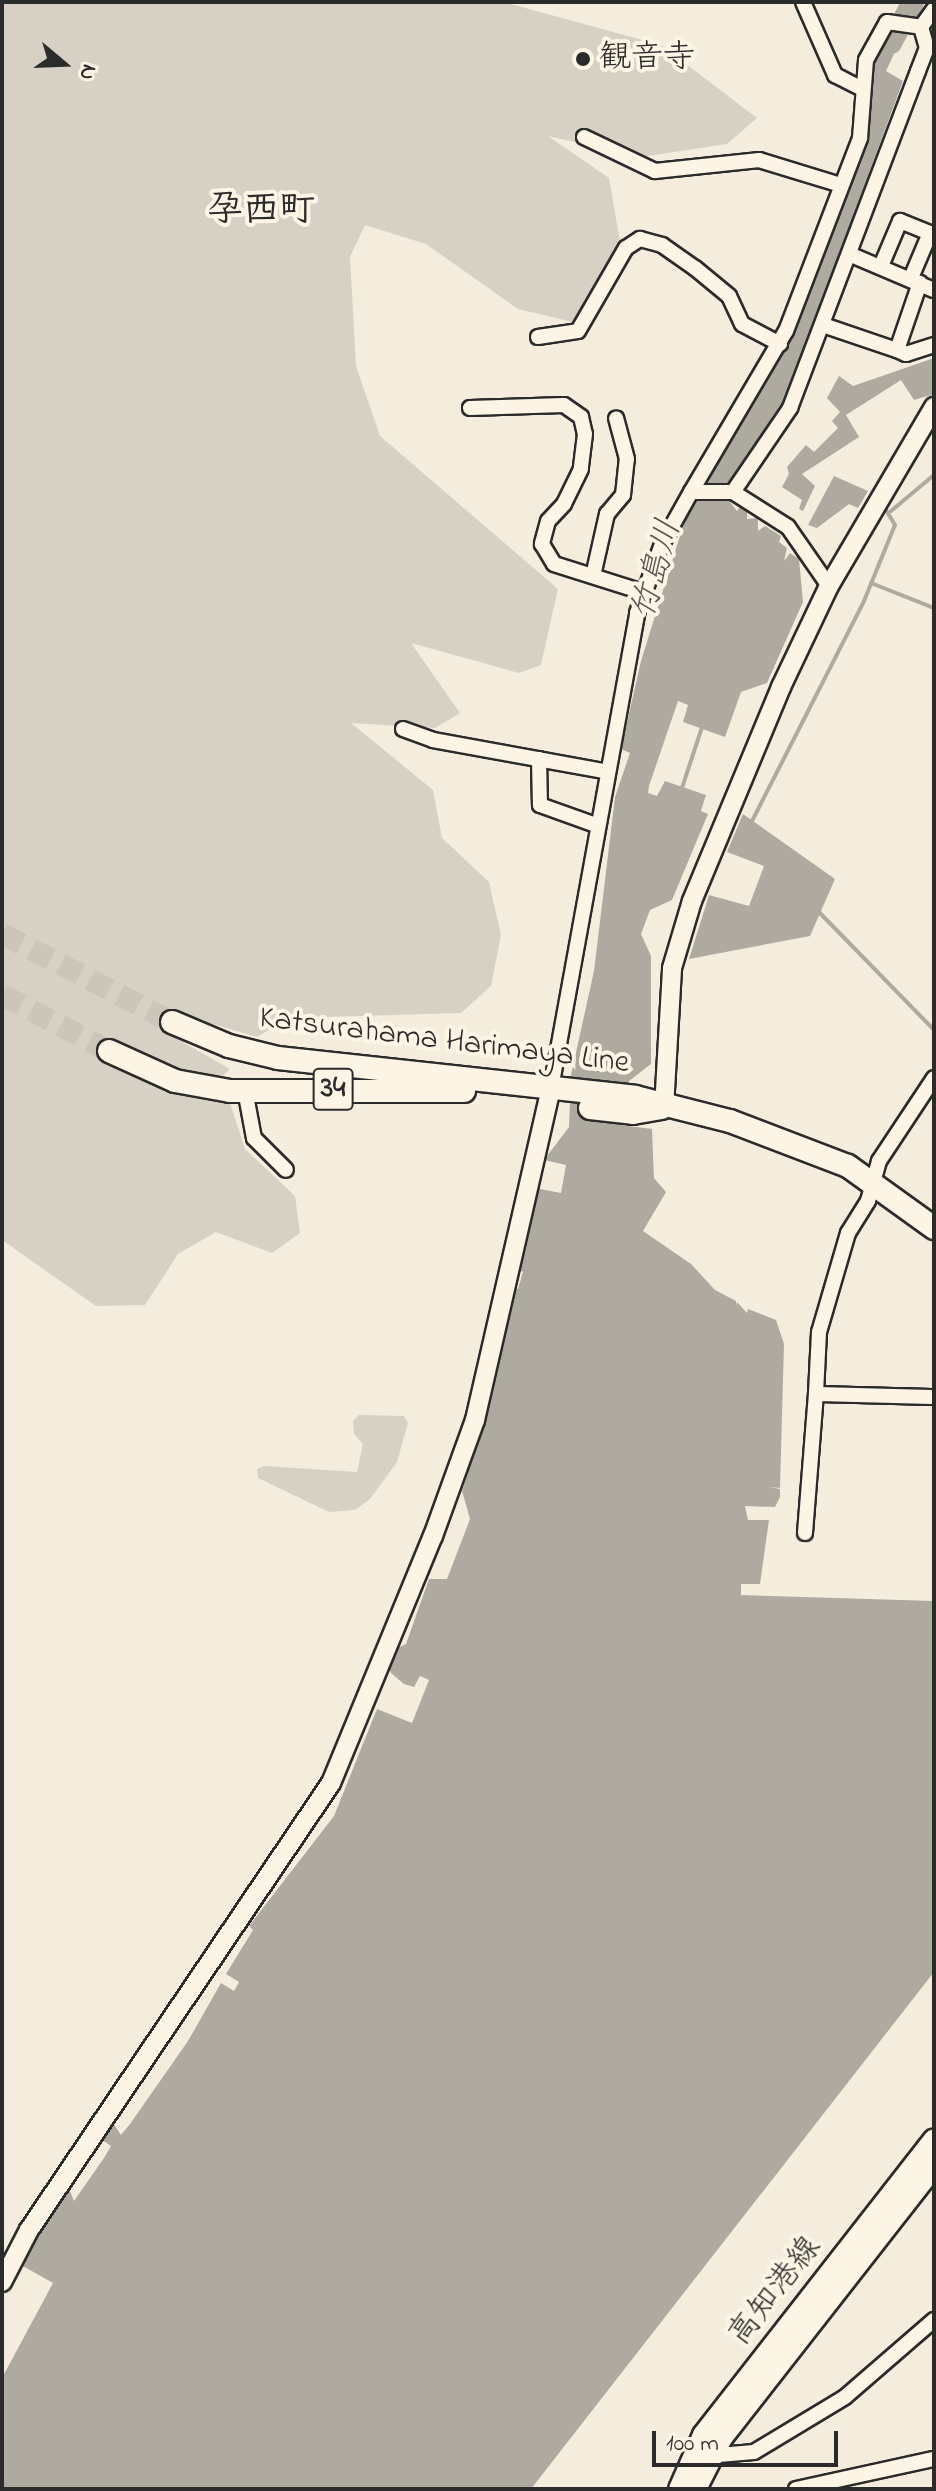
<!DOCTYPE html>
<html>
<head>
<meta charset="utf-8">
<style>
  body { margin:0 }
  #map { position:relative; width:936px; height:2491px; overflow:hidden; background:#f4edde; font-family:"Indie Flower","Klee One",sans-serif }
  div>[style] { position:absolute }
  .green>* { inset:0; background:#d6d1c4 }
  .water>* { inset:0; background:#afaaa0 }
  .stream>* { height:4px; margin:-2px; padding:0 2px; transform-origin:2px; border-radius:2px; background:#afaaa0 }
  .river>* { height:22px; margin:-11px; padding:0 11px; transform-origin:11px; border-radius:11px; background:#afaaa0 }
  .primary-tunnel>* { height:22px; margin-top:-11px; transform-origin:0; background:repeating-linear-gradient(90deg,#ccc6ba 0 22px,transparent 0 33px) }
  .roads { filter:drop-shadow(2px 0 #2b2b2b) drop-shadow(-2px 0 #2b2b2b) drop-shadow(0 2px #2b2b2b) drop-shadow(0 -2px #2b2b2b) }
  .minor>* { height:14px; margin:-7px; padding:0 7px; transform-origin:7px; border-radius:7px; background:#fcf5e5 }
  .tertiary>* { height:18px; margin:-9px; padding:0 9px; transform-origin:9px; border-radius:9px; background:#fcf5e5 }
  .secondary>* { height:20px; margin:-10px; padding:0 10px; transform-origin:10px; border-radius:10px; background:#fcf5e5 }
  .primary>* { height:22px; margin:-11px; padding:0 11px; transform-origin:11px; border-radius:11px; background:#fcf5e5 }
  .dots>* { width:22px; height:22px; translate:-50% -50%; box-sizing:border-box; border:4px solid #fcf5e5; border-radius:50% }
  span { translate:-50% -50%; white-space:nowrap; text-align:center; line-height:1.15; -webkit-text-stroke:8px #fcf5e5; paint-order:stroke }
  .shield-label span { padding:2px 6px; background:#fcf5e5; border:2px solid; border-radius:6px; -webkit-text-stroke-width:0 }
  .shield-label { font-size:30px; color:#2b2b2b; font-weight:700 }
  .poi-label { font-size:32px; color:#2b2b2b }
  .left { translate:0 -50%; text-align:left }
  .street-label { font-size:32px; color:#2b2b2b }
  .water-label { font-size:34px; color:#595754; font-style:italic }
  .quarter-label { font-size:36px; color:#2b2b2b; font-weight:700 }
  .frame { position:absolute; inset:0; border:4px solid #2b2b2b; pointer-events:none }
  .north { position:absolute; left:24px; top:24px; width:80px; height:80px; -webkit-text-stroke:6px #fcf5e5; paint-order:stroke; rotate:109deg; font-size:22px; font-weight:700; line-height:32px; text-align:center; color:#2b2b2b }
  .north::after { content:''; display:block; margin:auto; width:28px; height:36px; background:#2b2b2b; clip-path:polygon(50% 0,100% 100%,50% 72%,0 100%) }
  .scale { position:absolute; left:652px; top:2431px; width:186px; height:36px; box-sizing:border-box; border:4px solid #2b2b2b; border-top:0; padding-left:10px; font-size:24px; line-height:28px; white-space:nowrap; color:#2b2b2b; -webkit-text-stroke:6px #fcf5e5; paint-order:stroke }
</style>
</head>
<body>
<div id="map">
  <div class="green">
    <div style="clip-path:polygon(2px 2px,503px 2px,661px 45px,757px 118px,727px 144px,641px 157px,548px 136px,609px 178px,621px 247px,577px 323px,518px 309px,426px 244px,365px 225px,350px 257px,356px 366px,380px 436px,558px 589px,541px 665px,519px 673px,411px 643px,460px 713px,435px 728px,351px 723px,433px 790px,442px 838px,489px 882px,501px 935px,491px 986px,461px 1013px,289px 1018px,257px 1037px,176px 1013px,165px 1032px,230px 1069px,219px 1079px,156px 1084px,230px 1103px,245px 1149px,295px 1196px,300px 1233px,272px 1253px,216px 1232px,178px 1254px,145px 1305px,96px 1306px,2px 1240px)"></div>
    <div style="clip-path:polygon(359px 1415px,404px 1416px,408px 1423px,397px 1462px,370px 1499px,355px 1510px,329px 1512px,258px 1478px,257px 1469px,264px 1466px,357px 1472px,363px 1444px,354px 1434px,353px 1421px)"></div>
  </div>
  <div class="water">
    <div style="clip-path:polygon(888px 28px,905px 30px,886px 71px,903px 81px,783px 406px,727px 498px,737px 511px,741px 505px,747px 508px,747px 519px,758px 518px,758px 531px,765px 526px,781px 536px,779px 542px,787px 548px,784px 561px,790px 553px,799px 559px,803px 602px,767px 683px,741px 692px,725px 737px,683px 722px,688px 705px,678px 701px,649px 786px,648px 793px,657px 796px,665px 781px,706px 795px,701px 811px,708px 814px,672px 900px,650px 910px,641px 934px,651px 956px,651px 1064px,629px 1081px,622px 1125px,652px 1129px,654px 1178px,666px 1192px,643px 1231px,691px 1264px,715px 1290px,736px 1301px,736px 1306px,737px 1302px,747px 1313px,748px 1309px,776px 1320px,784px 1344px,780px 1488px,769px 1487px,780px 1489px,780px 1497px,775px 1507px,745px 1506px,748px 1520px,769px 1520px,760px 1584px,741px 1584px,741px 1595px,934px 1601px,934px 1972px,531px 2489px,2px 2489px,2px 2378px,53px 2283px,21px 2265px,46px 2220px,51px 2221px,46px 2217px,68px 2186px,74px 2201px,104px 2158px,111px 2146px,101px 2139px,113px 2123px,121px 2135px,130px 2124px,188px 2041px,221px 1983px,234px 1991px,239px 1982px,226px 1974px,253px 1930px,249px 1926px,334px 1816px,377px 1709px,412px 1723px,429px 1680px,420px 1676px,414px 1687px,404px 1684px,391px 1673px,387px 1660px,393px 1650px,406px 1644px,429px 1579px,447px 1579px,470px 1519px,462px 1491px,488px 1411px,512px 1289px,518px 1289px,523px 1272px,517px 1268px,535px 1188px,561px 1193px,566px 1165px,544px 1160px,569px 1127px,571px 1075px,594px 971px,615px 797px,630px 753px,621px 749px,641px 661px,683px 526px,709px 472px,786px 347px,839px 209px,868px 67px)"></div>
    <div style="clip-path:polygon(934px 358px,934px 394px,914px 400px,901px 380px,846px 415px,859px 437px,802px 474px,815px 486px,803px 511px,799px 509px,802px 500px,782px 487px,789px 474px,787px 467px,806px 445px,814px 452px,838px 428px,832px 421px,840px 412px,827px 398px,839px 376px,853px 386px)"></div>
    <div style="clip-path:polygon(834px 476px,868px 491px,858px 508px,849px 504px,817px 528px,808px 525px)"></div>
    <div style="clip-path:polygon(743px 814px,835px 879px,810px 936px,689px 959px,709px 895px,749px 906px,764px 866px,727px 852px)"></div>
  </div>
  <div class="stream">
    <div style="left:908px;top:11px;width:8px;rotate:30deg"></div>
    <div style="left:891px;top:511px;width:56px;rotate:-39.9deg"></div>
    <div style="left:871px;top:583px;width:68px;rotate:21.6deg"></div>
    <div style="left:681px;top:791px;width:71px;rotate:-71.8deg"></div>
    <div style="left:750px;top:825px;width:251px;rotate:-63deg"></div>
    <div style="left:864px;top:601px;width:82px;rotate:-67.8deg"></div>
    <div style="left:895px;top:525px;width:17px;rotate:-121deg"></div>
    <div style="left:816px;top:909px;width:169px;rotate:45.7deg"></div>
  </div>
  <div class="river">
    <div style="left:891px;top:43px;width:47px;rotate:-61.8deg"></div>
  </div>
  <div class="primary-tunnel">
    <div style="left:2px;top:934px;width:191px;rotate:27.4deg"></div>
    <div style="left:2px;top:995px;width:121px;rotate:27.6deg"></div>
  </div>
  <div class="roads">
    <div class="minor">
      <div style="left:803px;top:2px;width:80px;rotate:66.3deg"></div>
      <div style="left:835px;top:75px;width:30px;rotate:27deg"></div>
      <div style="left:584px;top:137px;width:79px;rotate:25.6deg"></div>
      <div style="left:655px;top:171px;width:105px;rotate:-6deg"></div>
      <div style="left:759px;top:160px;width:86px;rotate:17deg"></div>
      <div style="left:849px;top:254px;width:92px;rotate:23deg"></div>
      <div style="left:881px;top:266px;width:49px;rotate:-67.1deg"></div>
      <div style="left:900px;top:221px;width:32px;rotate:22deg"></div>
      <div style="left:930px;top:233px;width:49px;rotate:112.9deg"></div>
      <div style="left:823px;top:325px;width:78px;rotate:18.7deg"></div>
      <div style="left:897px;top:350px;width:71px;rotate:-71.1deg"></div>
      <div style="left:538px;top:337px;width:40px;rotate:-8.5deg"></div>
      <div style="left:578px;top:331px;width:96px;rotate:-60deg"></div>
      <div style="left:626px;top:248px;width:17px;rotate:-33deg"></div>
      <div style="left:640px;top:239px;width:23px;rotate:15deg"></div>
      <div style="left:662px;top:245px;width:40px;rotate:34.9deg"></div>
      <div style="left:695px;top:268px;width:44px;rotate:39.5deg"></div>
      <div style="left:729px;top:296px;width:31px;rotate:65deg"></div>
      <div style="left:742px;top:324px;width:43px;rotate:27.8deg"></div>
      <div style="left:897px;top:350px;width:10px;rotate:24deg"></div>
      <div style="left:906px;top:354px;width:29px;rotate:-18deg"></div>
      <div style="left:470px;top:408px;width:94px;rotate:-1.8deg"></div>
      <div style="left:564px;top:405px;width:21px;rotate:35deg"></div>
      <div style="left:581px;top:417px;width:17px;rotate:77deg"></div>
      <div style="left:585px;top:434px;width:35px;rotate:97deg"></div>
      <div style="left:581px;top:469px;width:39px;rotate:116deg"></div>
      <div style="left:564px;top:504px;width:23px;rotate:133deg"></div>
      <div style="left:548px;top:521px;width:24px;rotate:105deg"></div>
      <div style="left:542px;top:544px;width:23px;rotate:59deg"></div>
      <div style="left:554px;top:564px;width:93px;rotate:17.5deg"></div>
      <div style="left:733px;top:492px;width:102px;rotate:-55.8deg"></div>
      <div style="left:790px;top:408px;width:360px;rotate:-69.2deg"></div>
      <div style="left:918px;top:71px;width:25px;rotate:-69deg"></div>
      <div style="left:927px;top:48px;width:22px;rotate:-106deg"></div>
      <div style="left:921px;top:27px;width:22px;rotate:-54deg"></div>
      <div style="left:593px;top:576px;width:64px;rotate:-77.3deg"></div>
      <div style="left:607px;top:514px;width:25px;rotate:-50deg"></div>
      <div style="left:623px;top:495px;width:36px;rotate:-84deg"></div>
      <div style="left:627px;top:459px;width:42px;rotate:-105deg"></div>
      <div style="left:829px;top:586px;width:72px;rotate:-124.8deg"></div>
      <div style="left:788px;top:527px;width:65px;rotate:-147.5deg"></div>
      <div style="left:733px;top:492px;width:42px;rotate:180deg"></div>
      <div style="left:691px;top:492px;width:187px;rotate:-59.5deg"></div>
      <div style="left:786px;top:331px;width:207px;rotate:-69deg"></div>
      <div style="left:860px;top:138px;width:78px;rotate:-85.6deg"></div>
      <div style="left:866px;top:60px;width:43px;rotate:-61.1deg"></div>
      <div style="left:887px;top:22px;width:34px;rotate:8deg"></div>
      <div style="left:403px;top:729px;width:32px;rotate:20deg"></div>
      <div style="left:433px;top:740px;width:174px;rotate:10.3deg"></div>
      <div style="left:539px;top:759px;width:46px;rotate:88.8deg"></div>
      <div style="left:540px;top:805px;width:59px;rotate:19.7deg"></div>
      <div style="left:934px;top:1078px;width:100px;rotate:123.5deg"></div>
      <div style="left:879px;top:1161px;width:41px;rotate:105.4deg"></div>
      <div style="left:868px;top:1201px;width:38px;rotate:122deg"></div>
      <div style="left:848px;top:1233px;width:103px;rotate:106.3deg"></div>
      <div style="left:819px;top:1332px;width:62px;rotate:92.8deg"></div>
      <div style="left:816px;top:1394px;width:118px;rotate:1.5deg"></div>
      <div style="left:551px;top:1088px;width:483px;rotate:-79.7deg"></div>
      <div style="left:637px;top:613px;width:73px;rotate:-70.1deg"></div>
      <div style="left:662px;top:544px;width:60px;rotate:-60.9deg"></div>
      <div style="left:245px;top:1090px;width:49px;rotate:79.4deg"></div>
      <div style="left:254px;top:1138px;width:45px;rotate:45deg"></div>
      <div style="left:805px;top:1533px;width:139px;rotate:-85.5deg"></div>
      <div style="left:707px;top:2456px;width:47px;rotate:-4.9deg"></div>
      <div style="left:754px;top:2452px;width:106px;rotate:-31.1deg"></div>
      <div style="left:845px;top:2397px;width:118px;rotate:-40.9deg"></div>
      <div style="left:796px;top:2489px;width:141px;rotate:-12.3deg"></div>
    </div>
    <div class="tertiary">
      <div style="left:664px;top:1108px;width:140px;rotate:-86.7deg"></div>
      <div style="left:672px;top:968px;width:70px;rotate:-73.4deg"></div>
      <div style="left:692px;top:901px;width:232px;rotate:-67.4deg"></div>
      <div style="left:781px;top:687px;width:112px;rotate:-64.6deg"></div>
      <div style="left:829px;top:586px;width:208px;rotate:-59.6deg"></div>
      <div style="left:2px;top:2282px;width:59px;rotate:-62.6deg"></div>
      <div style="left:29px;top:2230px;width:539px;rotate:-55.96deg"></div>
      <div style="left:331px;top:1783px;width:267px;rotate:-67.6deg"></div>
      <div style="left:433px;top:1536px;width:123px;rotate:-70.1deg"></div>
      <div style="left:475px;top:1420px;width:341px;rotate:-77.1deg"></div>
    </div>
    <div class="secondary">
      <div style="left:679px;top:2489px;width:59px;rotate:-66deg"></div>
      <div style="left:703px;top:2435px;width:375px;rotate:-52deg"></div>
      <div style="left:696px;top:2489px;width:57px;rotate:-63deg"></div>
      <div style="left:722px;top:2438px;width:344px;rotate:-52deg"></div>
    </div>
    <div class="primary">
      <div style="left:172px;top:1022px;width:62px;rotate:22.8deg"></div>
      <div style="left:229px;top:1046px;width:50px;rotate:13.8deg"></div>
      <div style="left:278px;top:1058px;width:359px;rotate:6.2deg"></div>
      <div style="left:635px;top:1097px;width:98px;rotate:14.2deg"></div>
      <div style="left:730px;top:1121px;width:126px;rotate:20.9deg"></div>
      <div style="left:848px;top:1166px;width:106px;rotate:35.8deg"></div>
      <div style="left:109px;top:1051px;width:72px;rotate:24.4deg"></div>
      <div style="left:175px;top:1081px;width:56px;rotate:10.3deg"></div>
      <div style="left:230px;top:1091px;width:234px"></div>
      <div style="left:590px;top:1108px;width:43px;rotate:6.6deg"></div>
      <div style="left:633px;top:1113px;width:29px;rotate:-10deg"></div>
    </div>
  </div>
  <div class="dots">
    <div style="left:583px;top:59px;background:#2b2b2b"></div>
  </div>
  <div class="shield-label">
    <span style="left:333px;top:1089px">34</span>
  </div>
  <div class="poi-label">
    <span class="left" style="left:599px;top:59px">観音寺</span>
  </div>
  <div class="street-label">
    <span style="left:444px;top:1042px;rotate:7deg">Katsurahama Harimaya Line</span>
    <span style="left:776px;top:2292px;rotate:-52deg">高知港線</span>
  </div>
  <div class="water-label">
    <span style="left:658px;top:570px;rotate:-74deg">竹島川</span>
  </div>
  <div class="quarter-label">
    <span style="left:261px;top:212px">孕西町</span>
  </div>
  <div class="frame"></div>
  <div class="north">N</div>
  <div class="scale">100 m</div>
</div>
</body>
</html>
